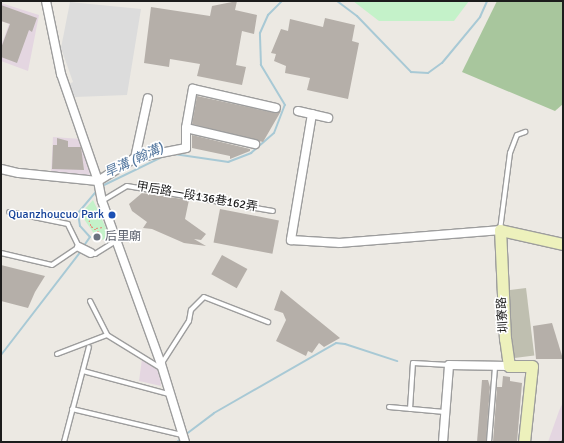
<!DOCTYPE html>
<html>
<head>
<meta charset="utf-8">
<style>
  body { margin:0 }
  #map { position:relative; width:564px; height:443px; overflow:hidden; background:#ece9e3; font-family:Signika,"Noto Sans TC",sans-serif }
  div>[style] { position:absolute }
  .industrial>* { inset:0; background:#e4d6e1 }
  .construction>* { inset:0; background:#bfbfb0; transform-origin:0 0 }
  .forest>* { inset:0; background:#a8c69d }
  .park>* { inset:0; background:#c4f2c9 }
  .parking>* { inset:0; background:#dcdcdc }
  .stream>* { height:2px; margin:-1px; padding:0 1px; transform-origin:1px; border-radius:1px; background:#a8c9d5 }
  .building>* { inset:0; background:#b5afa9; transform-origin:0 0 }
  .path>* { height:1px; margin-top:-0.5px; transform-origin:0; background:repeating-linear-gradient(90deg,#e88778 0 2px,transparent 0 4px) }
  .roads { filter:drop-shadow(1px 0 #9d9d9d) drop-shadow(-1px 0 #9d9d9d) drop-shadow(0 1px #9d9d9d) drop-shadow(0 -1px #9d9d9d) }
  .lane>* { height:4px; margin:-2px; padding:0 2px; transform-origin:2px; border-radius:2px; background:#fff }
  .street>* { height:8px; margin:-4px; padding:0 4px; transform-origin:4px; border-radius:4px; background:#fff }
  .secondary>* { height:11px; margin:-5.5px; padding:0 5.5px; transform-origin:5.5px; border-radius:5.5px; background:#edf1bc }
  .rail>* { height:2px; margin-top:-1px; transform-origin:0; background:repeating-linear-gradient(90deg,#6a6a6a 0 8px,transparent 0 16px) }
  .dots>* { width:11px; height:11px; translate:-50% -50%; box-sizing:border-box; border:2px solid #fff; border-radius:50% }
  span { translate:-50% -50%; white-space:nowrap; text-align:center; line-height:1.15; -webkit-text-stroke:3px #fff; paint-order:stroke }
  .street-label { font-size:12px; color:#1c1c1c }
  .transit-label { font-size:12px; color:#164399 }
  .right { translate:-100% -50%; text-align:right }
  .worship-label { font-size:12px; color:#5b616d }
  .left { translate:0 -50%; text-align:left }
  .water-label { font-size:13px; color:#55789f; font-style:italic }
  .frame { position:absolute; inset:0; border:2px solid #1c1c1c; pointer-events:none }
</style>
</head>
<body>
<div id="map">
  <div class="industrial">
    <div style="clip-path:polygon(1px 3px,39px 15px,28px 71px,1px 61px,1px 46px,9px 24px,1px 21px)"></div>
    <div style="clip-path:polygon(53px 137px,81px 139px,88px 157px,90px 176px,51px 174px)"></div>
    <div style="clip-path:polygon(142px 359px,159px 371px,161px 386px,139px 381px)"></div>
    <div style="clip-path:polygon(563px 402px,563px 442px,548px 442px,559px 411px)"></div>
  </div>
  <div class="construction">
    <div style="left:526px;top:288px;width:68px;height:20px;rotate:83deg"></div>
  </div>
  <div class="forest">
    <div style="clip-path:polygon(497px 1px,563px 1px,563px 104px,555px 111px,462px 72px)"></div>
  </div>
  <div class="park">
    <div style="clip-path:polygon(353px 1px,469px 1px,454px 21px,379px 21px)"></div>
    <div style="clip-path:polygon(93px 200px,110px 237px,99px 241px,82px 216px,85px 209px)"></div>
  </div>
  <div class="parking">
    <div style="clip-path:polygon(70px 2px,141px 9px,127px 95px,75px 97px,69px 84px,73px 82px,61px 48px)"></div>
  </div>
  <div class="stream">
    <div style="left:337px;top:1px;width:25px;rotate:37deg"></div>
    <div style="left:357px;top:16px;width:78px;rotate:46deg"></div>
    <div style="left:411px;top:72px;width:17px;rotate:3deg"></div>
    <div style="left:428px;top:73px;width:17px;rotate:-36deg"></div>
    <div style="left:442px;top:63px;width:60px;rotate:-50.4deg"></div>
    <div style="left:480px;top:17px;width:17px;rotate:-66deg"></div>
    <div style="left:174px;top:154px;width:55px;rotate:8.4deg"></div>
    <div style="left:228px;top:162px;width:25px;rotate:-21deg"></div>
    <div style="left:251px;top:153px;width:30px;rotate:-41deg"></div>
    <div style="left:274px;top:133px;width:30px;rotate:-69deg"></div>
    <div style="left:285px;top:105px;width:47px;rotate:-121deg"></div>
    <div style="left:261px;top:65px;width:32px;rotate:-92deg"></div>
    <div style="left:260px;top:33px;width:20px;rotate:-66deg"></div>
    <div style="left:268px;top:15px;width:20px;rotate:-45deg"></div>
    <div style="left:102px;top:186px;width:71px;rotate:-25.8deg"></div>
    <div style="left:83px;top:247px;width:12px;rotate:-55deg"></div>
    <div style="left:90px;top:237px;width:15px;rotate:-132deg"></div>
    <div style="left:80px;top:226px;width:13px;rotate:-99deg"></div>
    <div style="left:78px;top:213px;width:30px;rotate:-50deg"></div>
    <div style="left:1px;top:355px;width:131px;rotate:-52.4deg"></div>
    <div style="left:185px;top:435px;width:36px;rotate:-37deg"></div>
    <div style="left:214px;top:413px;width:141px;rotate:-29.8deg"></div>
    <div style="left:336px;top:343px;width:9px;rotate:6deg"></div>
    <div style="left:345px;top:344px;width:55px;rotate:18.1deg"></div>
    <div style="left:177px;top:442px;width:6px;rotate:-39deg"></div>
  </div>
  <div class="building">
    <div style="clip-path:polygon(237px 1px,235px 10px,257px 15px,254px 34px,242px 31px,236px 65px,246px 67px,242px 85px,197px 76px,200px 64px,170px 59px,169px 67px,144px 63px,151px 7px,210px 16px,212px 6px)"></div>
    <div style="clip-path:polygon(1px 5px,37px 18px,32px 32px,29px 30px,17px 63px,1px 57px,1px 48px,10px 24px,1px 21px)"></div>
    <div style="clip-path:polygon(325px 18px,355px 25px,352px 41px,359px 43px,348px 99px,307px 90px,310px 78px,285px 73px,286px 66px,274px 61px,276px 54px,271px 53px,281px 29px,288px 31px,290px 19px,323px 27px)"></div>
    <div style="clip-path:polygon(197px 96px,275px 113px,281px 111px,263px 142px,192px 124px)"></div>
    <div style="clip-path:polygon(192px 135px,250px 149px,250px 151px,230px 159px,230px 156px,192px 148px)"></div>
    <div style="clip-path:polygon(57px 138px,68px 141px,68px 147px,81px 147px,84px 170px,52px 169px,53px 145px,57px 145px)"></div>
    <div style="clip-path:polygon(142px 193px,189px 200px,185px 219px,206px 234px,201px 240px,194px 239px,206px 246px,184px 243px,152px 229px,143px 228px,147px 222px,132px 211px,129px 204px)"></div>
    <div style="left:220px;top:209px;width:60px;height:34px;rotate:11deg"></div>
    <div style="left:222px;top:255px;width:29px;height:22px;rotate:29deg"></div>
    <div style="clip-path:polygon(1px 265px,45px 276px,35px 292px,28px 308px,1px 301px)"></div>
    <div style="clip-path:polygon(281px 290px,340px 338px,324px 347px,319px 343px,312px 353px,308px 351px,306px 356px,276px 341px,286px 320px,283px 313px,274px 310px)"></div>
    <div style="clip-path:polygon(552px 323px,563px 359px,536px 359px,533px 326px)"></div>
    <div style="clip-path:polygon(503px 376px,510px 377px,510px 381px,522px 383px,517px 442px,493px 442px,497px 387px,502px 387px)"></div>
    <div style="clip-path:polygon(482px 380px,488px 380px,490px 387px,486px 442px,477px 442px)"></div>
  </div>
  <div class="path">
    <div style="left:96px;top:218px;width:6px;rotate:-129deg"></div>
    <div style="left:92px;top:213px;width:8px;rotate:113deg"></div>
    <div style="left:89px;top:220px;width:6px;rotate:72deg"></div>
    <div style="left:91px;top:226px;width:10px;rotate:37deg"></div>
    <div style="left:99px;top:232px;width:8px;rotate:76deg"></div>
    <div style="left:96px;top:228px;width:7px;rotate:-8deg"></div>
  </div>
  <div class="roads">
    <div class="lane">
      <div style="left:102px;top:201px;width:29px;rotate:-31deg"></div>
      <div style="left:127px;top:186px;width:148px;rotate:9.7deg"></div>
      <div style="left:500px;top:230px;width:78px;rotate:-82.6deg"></div>
      <div style="left:510px;top:153px;width:19px;rotate:-69deg"></div>
      <div style="left:517px;top:135px;width:9px;rotate:-21deg"></div>
      <div style="left:1px;top:253px;width:52px;rotate:13.2deg"></div>
      <div style="left:52px;top:265px;width:32px;rotate:-34deg"></div>
      <div style="left:79px;top:247px;width:25px;rotate:-116deg"></div>
      <div style="left:68px;top:224px;width:60px;rotate:-168.5deg"></div>
      <div style="left:91px;top:253px;width:4px;rotate:14deg"></div>
      <div style="left:95px;top:254px;width:26px;rotate:-32deg"></div>
      <div style="left:90px;top:301px;width:38px;rotate:63deg"></div>
      <div style="left:57px;top:354px;width:53px;rotate:-20.8deg"></div>
      <div style="left:107px;top:335px;width:65px;rotate:31.7deg"></div>
      <div style="left:162px;top:363px;width:50px;rotate:-57.3deg"></div>
      <div style="left:189px;top:321px;width:11px;rotate:-80deg"></div>
      <div style="left:191px;top:310px;width:18px;rotate:-45deg"></div>
      <div style="left:204px;top:297px;width:69px;rotate:21.3deg"></div>
      <div style="left:83px;top:371px;width:88px;rotate:15.1deg"></div>
      <div style="left:389px;top:407px;width:56px;rotate:5.1deg"></div>
      <div style="left:72px;top:409px;width:113px;rotate:13.3deg"></div>
      <div style="left:410px;top:409px;width:46px;rotate:-86.3deg"></div>
      <div style="left:413px;top:363px;width:36px;rotate:3deg"></div>
      <div style="left:64px;top:442px;width:98px;rotate:-75.3deg"></div>
      <div style="left:489px;top:442px;width:75px;rotate:-85.4deg"></div>
    </div>
    <div class="street">
      <div style="left:46px;top:1px;width:75px;rotate:78.4deg"></div>
      <div style="left:61px;top:74px;width:113px;rotate:70.9deg"></div>
      <div style="left:98px;top:181px;width:20px;rotate:79deg"></div>
      <div style="left:102px;top:201px;width:173px;rotate:70.1deg"></div>
      <div style="left:161px;top:364px;width:82px;rotate:72.9deg"></div>
      <div style="left:298px;top:111px;width:31px;rotate:13deg"></div>
      <div style="left:312px;top:114px;width:128px;rotate:99.5deg"></div>
      <div style="left:291px;top:240px;width:49px;rotate:3.5deg"></div>
      <div style="left:340px;top:243px;width:161px;rotate:-4.6deg"></div>
      <div style="left:186px;top:128px;width:71px;rotate:13.1deg"></div>
      <div style="left:135px;top:158px;width:61px;rotate:-77.8deg"></div>
      <div style="left:1px;top:169px;width:18px;rotate:13deg"></div>
      <div style="left:19px;top:173px;width:79px;rotate:5.8deg"></div>
      <div style="left:98px;top:181px;width:44px;rotate:-31.9deg"></div>
      <div style="left:135px;top:158px;width:52px;rotate:-11.1deg"></div>
      <div style="left:186px;top:148px;width:20px;rotate:-90deg"></div>
      <div style="left:186px;top:128px;width:40px;rotate:-80deg"></div>
      <div style="left:193px;top:89px;width:85px;rotate:12.9deg"></div>
      <div style="left:79px;top:247px;width:13px;rotate:27deg"></div>
      <div style="left:443px;top:442px;width:77px;rotate:-85.5deg"></div>
      <div style="left:449px;top:365px;width:60px;rotate:1deg"></div>
    </div>
    <div class="secondary">
      <div style="left:524px;top:442px;width:76px;rotate:-84deg"></div>
      <div style="left:532px;top:366px;width:23px;rotate:180deg"></div>
      <div style="left:509px;top:366px;width:27px;rotate:-98deg"></div>
      <div style="left:505px;top:339px;width:109px;rotate:-92.6deg"></div>
      <div style="left:500px;top:230px;width:65px;rotate:12.5deg"></div>
    </div>
  </div>
  <div class="rail">
    <div style="left:562px;top:442px;width:2px;rotate:-63deg"></div>
  </div>
  <div class="dots">
    <div style="left:112px;top:215px;background:#1a4fb4"></div>
    <div style="left:97px;top:237px;background:#6b7280"></div>
  </div>
  <div class="street-label">
    <span style="left:197px;top:197px;rotate:10deg">甲后路一段136巷162弄</span>
    <span style="left:503px;top:315px;rotate:-94deg">圳寮路</span>
  </div>
  <div class="transit-label">
    <span class="right" style="left:104px;top:215px">Quanzhoucuo Park</span>
  </div>
  <div class="worship-label">
    <span class="left" style="left:105px;top:237px">后里廟</span>
  </div>
  <div class="water-label">
    <span style="left:134px;top:161px;rotate:-25deg">旱溝 (翰溝)</span>
  </div>
  <div class="frame"></div>
</div>
</body>
</html>
